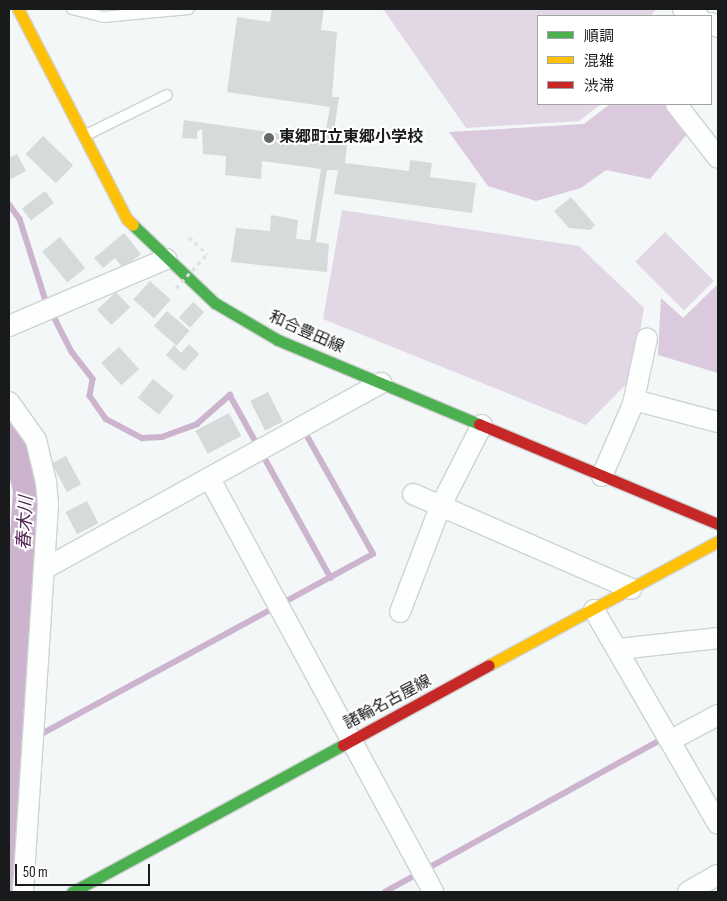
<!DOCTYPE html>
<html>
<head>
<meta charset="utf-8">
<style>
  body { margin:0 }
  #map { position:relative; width:727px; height:901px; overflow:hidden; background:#f3f7f7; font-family:"Sofia Sans Condensed","Noto Sans JP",sans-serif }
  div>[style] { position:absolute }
  .green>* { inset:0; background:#e2d7e4; transform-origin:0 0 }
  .forest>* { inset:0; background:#dbc9de }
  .stream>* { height:5.5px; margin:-2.75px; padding:0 2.75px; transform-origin:2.75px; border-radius:2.75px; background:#ccb4ce }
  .river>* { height:32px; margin:-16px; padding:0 16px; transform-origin:16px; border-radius:16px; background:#ccb4ce }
  .building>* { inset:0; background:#d7dada; transform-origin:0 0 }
  .path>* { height:3px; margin-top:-1.5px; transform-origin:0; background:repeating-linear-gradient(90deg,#dfe0e0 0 4px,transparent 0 8px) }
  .roads { filter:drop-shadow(1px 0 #d0d3d3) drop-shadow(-1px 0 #d0d3d3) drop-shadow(0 1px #d0d3d3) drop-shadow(0 -1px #d0d3d3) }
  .lane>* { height:10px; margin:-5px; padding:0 5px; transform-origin:5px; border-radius:5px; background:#fdfefe }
  .street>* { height:20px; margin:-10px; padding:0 10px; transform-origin:10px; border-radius:10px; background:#fdfefe }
  .fast>* { height:11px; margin:-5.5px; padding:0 5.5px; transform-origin:5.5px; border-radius:5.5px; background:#4caf50 }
  .slow>* { height:11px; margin:-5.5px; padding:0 5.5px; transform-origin:5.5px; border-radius:5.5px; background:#ffc107 }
  .jam>* { height:11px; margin:-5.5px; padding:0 5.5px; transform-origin:5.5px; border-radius:5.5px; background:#c62828 }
  .path-bridge>* { height:3px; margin-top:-1.5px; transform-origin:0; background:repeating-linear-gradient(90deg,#dfe0e0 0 4px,transparent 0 8px) }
  .dots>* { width:14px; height:14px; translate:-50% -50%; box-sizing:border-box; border:2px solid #fff; border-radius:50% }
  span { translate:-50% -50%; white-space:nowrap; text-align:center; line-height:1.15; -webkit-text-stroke:4px #fff; paint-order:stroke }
  .poi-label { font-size:16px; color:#181a1b; font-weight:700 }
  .left { translate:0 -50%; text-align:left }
  .street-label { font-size:16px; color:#181a1b }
  .water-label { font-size:18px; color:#522555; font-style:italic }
  .frame { position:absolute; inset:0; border:10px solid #181a1b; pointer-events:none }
  .legend { position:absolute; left:537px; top:15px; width:175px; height:90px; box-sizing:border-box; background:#fff; border:1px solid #a3a3a4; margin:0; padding:6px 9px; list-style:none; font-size:15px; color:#181a1b }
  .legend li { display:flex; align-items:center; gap:10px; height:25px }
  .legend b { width:25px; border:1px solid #a3a3a4 }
  .scale { position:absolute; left:15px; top:864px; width:135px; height:22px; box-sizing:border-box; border:2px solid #181a1b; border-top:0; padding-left:6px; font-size:15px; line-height:18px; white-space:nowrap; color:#181a1b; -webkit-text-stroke:4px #fff; paint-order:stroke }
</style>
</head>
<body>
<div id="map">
  <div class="green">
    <div style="clip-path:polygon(383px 9px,656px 9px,651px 16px,538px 16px,538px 104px,601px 104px,579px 121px,466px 128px)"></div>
    <div style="clip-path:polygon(342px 210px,579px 246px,644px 308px,632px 378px,586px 425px,323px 319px)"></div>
    <div style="left:665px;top:232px;width:69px;height:42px;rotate:45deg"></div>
  </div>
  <div class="forest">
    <div style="clip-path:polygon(610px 104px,667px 104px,687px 134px,650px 179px,606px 170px,581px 188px,536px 201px,488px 186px,449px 132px,584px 124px)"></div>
    <div style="clip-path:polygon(718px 284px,718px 373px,658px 355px,661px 298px,683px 318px)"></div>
  </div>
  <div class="stream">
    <div style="left:9px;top:204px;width:19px;rotate:54deg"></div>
    <div style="left:20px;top:219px;width:86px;rotate:72.4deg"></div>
    <div style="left:46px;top:301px;width:57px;rotate:63deg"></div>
    <div style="left:72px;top:352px;width:34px;rotate:52deg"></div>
    <div style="left:93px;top:379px;width:17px;rotate:100deg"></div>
    <div style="left:90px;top:396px;width:28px;rotate:55deg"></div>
    <div style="left:106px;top:419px;width:41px;rotate:27.8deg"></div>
    <div style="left:142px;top:438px;width:20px;rotate:-3deg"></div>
    <div style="left:162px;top:437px;width:37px;rotate:-20deg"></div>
    <div style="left:197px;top:424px;width:44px;rotate:-41.3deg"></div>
    <div style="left:230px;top:395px;width:209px;rotate:61.1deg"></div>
    <div style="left:38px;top:736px;width:381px;rotate:-28.5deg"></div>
    <div style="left:373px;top:554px;width:139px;rotate:-119.3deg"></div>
    <div style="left:13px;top:748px;width:18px;rotate:-27deg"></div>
    <div style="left:385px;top:892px;width:319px;rotate:-28.9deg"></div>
  </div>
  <div class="river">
    <div style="left:9px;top:431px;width:13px;rotate:51deg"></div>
    <div style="left:17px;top:441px;width:49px;rotate:76deg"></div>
    <div style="left:29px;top:489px;width:259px;rotate:93.5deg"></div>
    <div style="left:13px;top:748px;width:141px;rotate:91.6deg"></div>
  </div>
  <div class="building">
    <div style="clip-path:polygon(272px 9px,324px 9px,321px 30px,337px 32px,332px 97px,339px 97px,332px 144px,347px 145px,345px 163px,409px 171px,410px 160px,432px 163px,430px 177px,476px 183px,472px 213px,334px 194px,338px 170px,327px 170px,316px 242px,329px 244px,327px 272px,231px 262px,236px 228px,270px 231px,271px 215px,298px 220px,296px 239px,310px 240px,321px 169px,262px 161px,261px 179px,225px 175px,226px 156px,203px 154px,202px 129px,197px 132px,197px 139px,182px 138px,184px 120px,324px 140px,330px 107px,227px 92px,237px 17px,270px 22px)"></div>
    <div style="left:43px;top:136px;width:42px;height:25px;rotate:44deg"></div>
    <div style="clip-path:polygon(17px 154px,26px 171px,9px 180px,9px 158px)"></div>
    <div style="left:45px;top:191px;width:15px;height:29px;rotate:53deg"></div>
    <div style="clip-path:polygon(571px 197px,595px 225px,590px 230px,569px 228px,554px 211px)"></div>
    <div style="clip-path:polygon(124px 233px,141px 254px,123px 268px,115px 258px,103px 268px,94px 258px)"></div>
    <div style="left:60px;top:237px;width:40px;height:23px;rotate:51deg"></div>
    <div style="left:150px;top:281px;width:28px;height:25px;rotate:42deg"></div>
    <div style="left:116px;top:292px;width:21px;height:26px;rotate:47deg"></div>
    <div style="left:193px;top:302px;width:15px;height:21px;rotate:42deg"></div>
    <div style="left:167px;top:311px;width:30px;height:20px;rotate:41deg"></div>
    <div style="clip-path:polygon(189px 344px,199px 354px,184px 371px,166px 355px,174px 345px,181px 353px)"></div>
    <div style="left:119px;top:347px;width:30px;height:24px;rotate:48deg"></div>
    <div style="left:153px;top:379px;width:27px;height:24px;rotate:39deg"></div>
    <div style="left:268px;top:392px;width:33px;height:20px;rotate:63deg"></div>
    <div style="left:229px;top:413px;width:26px;height:38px;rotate:62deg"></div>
    <div style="left:66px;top:456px;width:32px;height:16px;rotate:62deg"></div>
    <div style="left:87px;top:501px;width:25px;height:24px;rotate:63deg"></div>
  </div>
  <div class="path">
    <div style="left:189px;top:237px;width:25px;rotate:43deg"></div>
  </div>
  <div class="roads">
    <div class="lane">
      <div style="left:72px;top:9px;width:32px;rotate:14deg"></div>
      <div style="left:103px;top:17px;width:86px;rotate:-5.3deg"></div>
      <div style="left:86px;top:135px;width:90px;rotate:-26.3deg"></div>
    </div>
    <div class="street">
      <div style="left:683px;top:9px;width:17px;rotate:25deg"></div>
      <div style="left:711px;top:23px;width:8px;rotate:30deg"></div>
      <div style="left:676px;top:104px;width:68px;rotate:52.1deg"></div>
      <div style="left:9px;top:326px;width:171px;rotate:-23.1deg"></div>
      <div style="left:634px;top:400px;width:87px;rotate:14.7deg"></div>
      <div style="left:9px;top:402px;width:47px;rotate:54.6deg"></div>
      <div style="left:36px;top:440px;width:43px;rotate:76.6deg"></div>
      <div style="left:46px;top:482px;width:23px;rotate:85deg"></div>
      <div style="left:48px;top:505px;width:388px;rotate:93.7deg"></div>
      <div style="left:602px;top:476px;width:78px;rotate:-66.7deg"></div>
      <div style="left:633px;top:404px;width:67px;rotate:-78deg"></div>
      <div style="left:210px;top:479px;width:469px;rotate:61.6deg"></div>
      <div style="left:413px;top:494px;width:238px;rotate:23.5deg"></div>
      <div style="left:46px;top:568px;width:383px;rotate:-28.9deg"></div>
      <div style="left:594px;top:610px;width:247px;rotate:59.9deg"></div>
      <div style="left:400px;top:612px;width:112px;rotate:-69.1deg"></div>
      <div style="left:440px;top:507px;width:92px;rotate:-62.9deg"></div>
      <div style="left:619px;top:649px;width:100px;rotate:-6.3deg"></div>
      <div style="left:671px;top:740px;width:53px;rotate:-28deg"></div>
      <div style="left:688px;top:892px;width:34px;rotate:-30deg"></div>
    </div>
    <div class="fast">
      <div style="left:133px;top:225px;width:113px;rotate:43.6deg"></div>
      <div style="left:215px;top:303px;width:73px;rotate:30.4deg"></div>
      <div style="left:278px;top:340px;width:218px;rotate:22.7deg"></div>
      <div style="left:72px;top:892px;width:308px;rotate:-28.5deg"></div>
    </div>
    <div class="slow">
      <div style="left:18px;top:9px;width:237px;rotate:62.6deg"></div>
      <div style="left:127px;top:219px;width:8px;rotate:45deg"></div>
      <div style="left:489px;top:665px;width:260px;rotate:-28.4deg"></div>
    </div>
    <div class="jam">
      <div style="left:479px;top:424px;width:259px;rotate:22.7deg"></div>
      <div style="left:343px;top:745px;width:166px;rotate:-28.7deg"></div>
    </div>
  </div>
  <div class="path-bridge">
    <div style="left:176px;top:288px;width:46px;rotate:-47.6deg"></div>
  </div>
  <div class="dots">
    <div style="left:269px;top:138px;background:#656768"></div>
  </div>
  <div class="poi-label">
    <span class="left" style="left:279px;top:138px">東郷町立東郷小学校</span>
  </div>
  <div class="street-label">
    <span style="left:306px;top:333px;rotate:24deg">和合豊田線</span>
    <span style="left:388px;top:703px;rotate:-28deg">諸輪名古屋線</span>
  </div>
  <div class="water-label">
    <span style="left:26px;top:523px;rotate:-87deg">春木川</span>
  </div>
  <div class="frame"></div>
  <ul class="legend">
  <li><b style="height:6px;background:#4caf50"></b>順調</li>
  <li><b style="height:6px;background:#ffc107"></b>混雑</li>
  <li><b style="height:6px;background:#c62828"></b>渋滞</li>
  </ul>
  <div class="scale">50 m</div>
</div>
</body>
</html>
